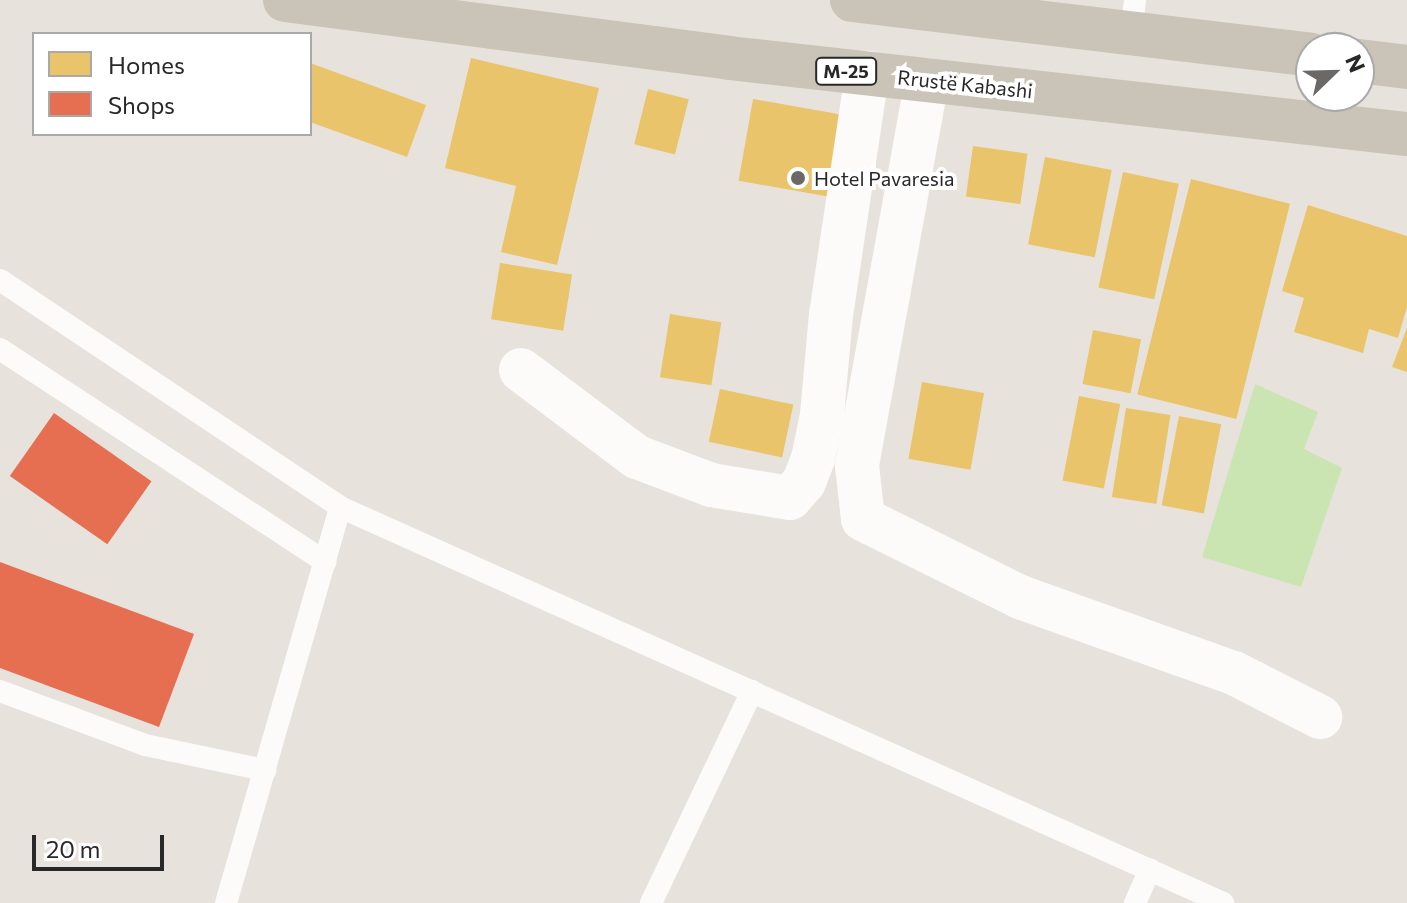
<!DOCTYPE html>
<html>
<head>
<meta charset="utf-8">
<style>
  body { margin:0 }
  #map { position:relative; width:1407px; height:903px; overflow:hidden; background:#e8e2dc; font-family:Commissioner,sans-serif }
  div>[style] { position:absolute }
  .green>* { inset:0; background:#cbe5b2 }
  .homes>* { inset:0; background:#e9c46a; transform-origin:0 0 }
  .shops>* { inset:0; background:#e76f51; transform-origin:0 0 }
  .lane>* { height:22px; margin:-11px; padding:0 11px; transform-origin:11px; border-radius:11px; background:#fcfbfa }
  .street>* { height:44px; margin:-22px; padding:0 22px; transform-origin:22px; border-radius:22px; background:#fcfbfa }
  .primary>* { height:44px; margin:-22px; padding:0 22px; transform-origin:22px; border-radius:22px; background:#cac3b7 }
  .dots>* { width:22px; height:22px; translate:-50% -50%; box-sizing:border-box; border:4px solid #fff; border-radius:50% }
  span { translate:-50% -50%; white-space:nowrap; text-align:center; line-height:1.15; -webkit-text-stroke:8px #fff; paint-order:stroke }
  .shield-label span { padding:2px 6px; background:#fff; border:2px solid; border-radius:6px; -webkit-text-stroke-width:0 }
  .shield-label { font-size:18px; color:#282828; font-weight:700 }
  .street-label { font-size:20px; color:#282828 }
  .poi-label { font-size:20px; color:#282828 }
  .left { translate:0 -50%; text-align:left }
  .legend { position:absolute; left:32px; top:32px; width:280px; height:104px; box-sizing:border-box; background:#fff; border:2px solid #a9a9a9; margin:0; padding:10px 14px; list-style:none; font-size:24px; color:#282828 }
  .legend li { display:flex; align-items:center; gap:16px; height:40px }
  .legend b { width:40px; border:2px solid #a9a9a9 }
  .north { position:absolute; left:1295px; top:32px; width:80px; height:80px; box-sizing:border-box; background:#fff; border:2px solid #a9a9a9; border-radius:50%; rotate:67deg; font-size:22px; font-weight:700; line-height:32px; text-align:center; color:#282828 }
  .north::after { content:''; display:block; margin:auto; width:28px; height:36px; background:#6b6967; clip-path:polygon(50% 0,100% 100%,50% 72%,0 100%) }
  .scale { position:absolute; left:32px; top:835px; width:132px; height:36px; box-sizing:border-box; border:4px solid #282828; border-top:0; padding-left:10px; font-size:24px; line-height:28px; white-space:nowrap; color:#282828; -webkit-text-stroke:6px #fff; paint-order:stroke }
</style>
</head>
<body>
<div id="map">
  <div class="green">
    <div style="clip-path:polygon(1255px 384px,1318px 412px,1304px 449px,1342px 468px,1301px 587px,1202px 557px)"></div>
  </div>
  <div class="homes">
    <div style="clip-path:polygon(471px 58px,599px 88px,557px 265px,501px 252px,516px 186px,445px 168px)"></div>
    <div style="clip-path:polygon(310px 63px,426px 105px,407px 157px,310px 122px)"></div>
    <div style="left:648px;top:89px;width:42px;height:57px;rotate:14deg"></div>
    <div style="left:753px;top:99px;width:95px;height:83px;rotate:10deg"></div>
    <div style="left:973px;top:146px;width:55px;height:51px;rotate:8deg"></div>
    <div style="left:1045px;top:157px;width:68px;height:89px;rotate:11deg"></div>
    <div style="left:1123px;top:172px;width:57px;height:118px;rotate:12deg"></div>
    <div style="left:1191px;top:179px;width:102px;height:222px;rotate:14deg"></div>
    <div style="clip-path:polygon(1308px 205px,1407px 236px,1407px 307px,1398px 338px,1369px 329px,1363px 353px,1294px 332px,1304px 298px,1282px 291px)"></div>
    <div style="left:500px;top:263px;width:73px;height:57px;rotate:9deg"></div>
    <div style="left:670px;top:314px;width:52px;height:64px;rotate:9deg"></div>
    <div style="clip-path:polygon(1407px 328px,1407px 372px,1392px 367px)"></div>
    <div style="left:1093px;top:330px;width:49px;height:55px;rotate:11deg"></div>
    <div style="left:922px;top:382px;width:63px;height:78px;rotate:10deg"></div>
    <div style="left:720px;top:389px;width:75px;height:54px;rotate:12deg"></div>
    <div style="left:1079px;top:396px;width:42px;height:86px;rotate:11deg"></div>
    <div style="left:1126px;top:408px;width:45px;height:90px;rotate:9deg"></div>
    <div style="left:1179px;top:416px;width:43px;height:91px;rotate:11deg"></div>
  </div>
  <div class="shops">
    <div style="left:54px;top:413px;width:119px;height:77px;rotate:35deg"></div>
    <div style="clip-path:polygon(0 562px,194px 634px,159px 727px,0 668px)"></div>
  </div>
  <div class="lane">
    <div style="left:1131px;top:33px;width:33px;rotate:-83deg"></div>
    <div style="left:0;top:280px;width:409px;rotate:33.7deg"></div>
    <div style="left:340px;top:507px;width:968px;rotate:24.15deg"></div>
    <div style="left:0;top:349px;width:389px;rotate:33.2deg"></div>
    <div style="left:0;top:691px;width:155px;rotate:20.4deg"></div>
    <div style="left:145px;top:745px;width:123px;rotate:11.8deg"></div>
    <div style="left:226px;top:903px;width:412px;rotate:-73.9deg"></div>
    <div style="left:651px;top:903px;width:235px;rotate:-64.5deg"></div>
    <div style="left:1135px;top:903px;width:37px;rotate:-66deg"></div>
  </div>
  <div class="street">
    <div style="left:927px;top:80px;width:392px;rotate:100.3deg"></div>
    <div style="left:857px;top:466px;width:53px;rotate:83.5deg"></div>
    <div style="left:863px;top:519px;width:175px;rotate:26.4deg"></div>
    <div style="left:1020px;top:597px;width:227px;rotate:19.6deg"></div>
    <div style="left:1234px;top:673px;width:97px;rotate:27.1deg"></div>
    <div style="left:521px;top:370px;width:145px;rotate:36.9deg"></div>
    <div style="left:637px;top:457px;width:79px;rotate:20.7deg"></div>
    <div style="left:711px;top:485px;width:80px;rotate:9.3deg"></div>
    <div style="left:790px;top:498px;width:21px;rotate:-49deg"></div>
    <div style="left:804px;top:482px;width:25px;rotate:-69deg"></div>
    <div style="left:813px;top:459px;width:45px;rotate:-78.4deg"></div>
    <div style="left:822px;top:415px;width:100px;rotate:-84.9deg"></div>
    <div style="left:831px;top:315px;width:245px;rotate:-81.5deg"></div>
  </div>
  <div class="primary">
    <div style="left:285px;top:0;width:448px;rotate:7.4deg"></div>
    <div style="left:729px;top:58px;width:682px;rotate:6.4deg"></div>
    <div style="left:852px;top:0;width:462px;rotate:6.8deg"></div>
    <div style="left:1359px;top:61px;width:48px;rotate:7.1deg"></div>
  </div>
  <div class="dots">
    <div style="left:798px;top:178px;background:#6b6967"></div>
  </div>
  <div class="shield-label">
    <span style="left:846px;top:71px">M-25</span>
  </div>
  <div class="street-label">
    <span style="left:965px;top:84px;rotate:6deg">Rrustë Kabashi</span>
  </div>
  <div class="poi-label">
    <span class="left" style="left:814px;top:178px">Hotel Pavaresia</span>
  </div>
  <ul class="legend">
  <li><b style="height:22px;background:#e9c46a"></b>Homes</li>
  <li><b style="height:22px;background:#e76f51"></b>Shops</li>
  </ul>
  <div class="north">N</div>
  <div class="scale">20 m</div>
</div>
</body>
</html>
